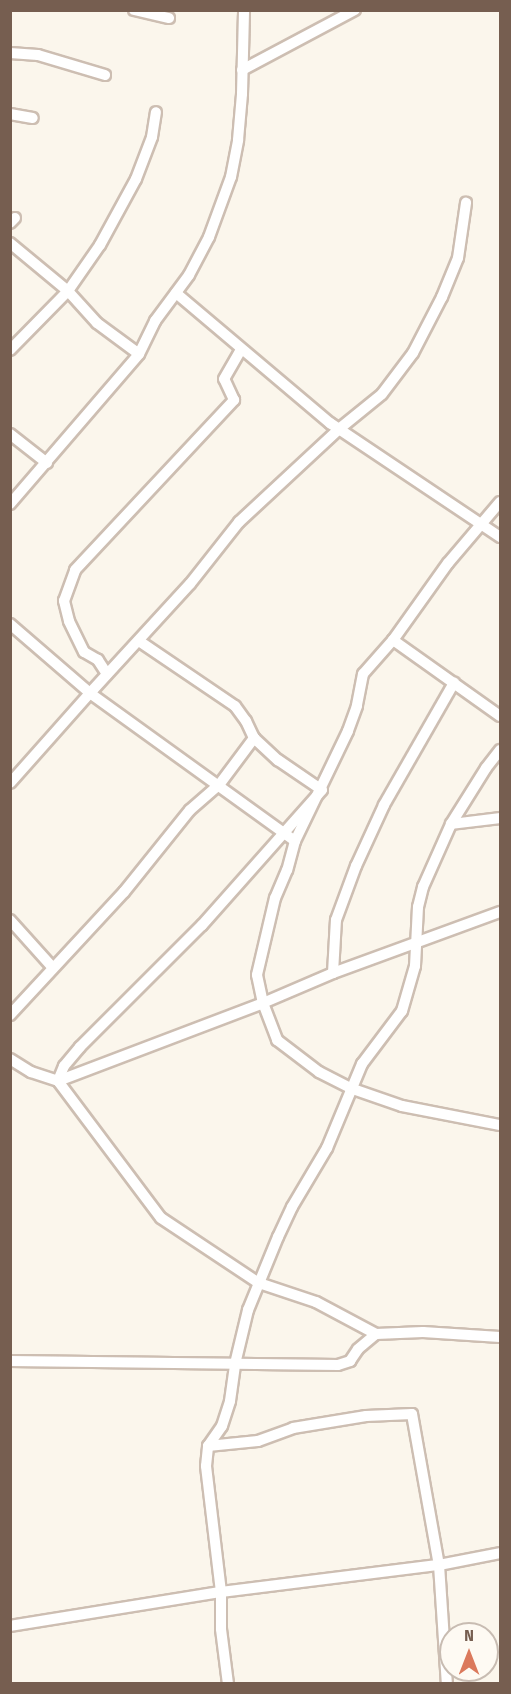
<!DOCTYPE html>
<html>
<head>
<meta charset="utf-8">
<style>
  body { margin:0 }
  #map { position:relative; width:511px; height:1694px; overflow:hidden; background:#fbf6ec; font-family:"Fira Sans Condensed",sans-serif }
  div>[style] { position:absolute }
  .roads { filter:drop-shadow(2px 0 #cdbeb2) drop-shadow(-2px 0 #cdbeb2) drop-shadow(0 2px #cdbeb2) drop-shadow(0 -2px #cdbeb2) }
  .minor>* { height:10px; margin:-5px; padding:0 5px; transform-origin:5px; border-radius:5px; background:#fff }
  span { translate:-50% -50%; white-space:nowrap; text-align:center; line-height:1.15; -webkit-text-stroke:4.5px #fefaf3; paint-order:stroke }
  .frame { position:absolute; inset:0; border:12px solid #765e50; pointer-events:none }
  .north { position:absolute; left:439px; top:1622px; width:60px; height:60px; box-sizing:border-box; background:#fefaf3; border:2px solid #c8bcb2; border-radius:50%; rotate:0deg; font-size:16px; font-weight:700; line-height:24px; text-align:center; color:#765e50 }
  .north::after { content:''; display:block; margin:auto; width:21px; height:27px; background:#db795c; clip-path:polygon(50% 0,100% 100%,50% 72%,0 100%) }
</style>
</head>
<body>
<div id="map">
  <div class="roads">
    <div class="minor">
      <div style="left:134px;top:10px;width:36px;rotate:13deg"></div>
      <div style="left:10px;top:53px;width:28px;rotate:4deg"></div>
      <div style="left:38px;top:55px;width:70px;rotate:16.6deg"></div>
      <div style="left:242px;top:70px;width:128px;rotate:-28deg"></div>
      <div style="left:10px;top:114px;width:23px;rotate:10deg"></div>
      <div style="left:10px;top:223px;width:7px;rotate:-45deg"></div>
      <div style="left:10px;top:243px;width:75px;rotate:39.6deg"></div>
      <div style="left:68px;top:291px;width:43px;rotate:47.8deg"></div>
      <div style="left:97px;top:323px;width:52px;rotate:36.4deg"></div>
      <div style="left:176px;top:293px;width:202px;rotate:40.2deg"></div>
      <div style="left:330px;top:423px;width:205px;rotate:33.8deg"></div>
      <div style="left:10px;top:350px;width:83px;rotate:-45.5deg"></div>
      <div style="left:68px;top:291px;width:56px;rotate:-55.2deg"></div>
      <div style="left:100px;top:245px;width:75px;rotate:-61.4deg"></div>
      <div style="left:136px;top:179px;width:45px;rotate:-69.1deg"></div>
      <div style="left:152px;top:137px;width:25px;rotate:-81deg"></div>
      <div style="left:10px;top:434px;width:47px;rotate:38.1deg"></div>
      <div style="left:500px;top:502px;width:80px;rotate:130.4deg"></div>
      <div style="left:448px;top:563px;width:95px;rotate:125.5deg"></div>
      <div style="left:393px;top:640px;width:45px;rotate:131.4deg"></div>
      <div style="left:363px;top:674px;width:33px;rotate:101deg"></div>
      <div style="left:357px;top:706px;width:27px;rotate:110deg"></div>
      <div style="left:348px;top:731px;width:122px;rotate:115.7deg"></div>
      <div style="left:295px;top:841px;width:30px;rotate:105deg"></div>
      <div style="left:287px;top:870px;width:30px;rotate:113deg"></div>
      <div style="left:275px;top:898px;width:79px;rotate:103.2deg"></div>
      <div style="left:257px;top:975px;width:29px;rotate:78deg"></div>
      <div style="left:263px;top:1003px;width:40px;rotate:69deg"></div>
      <div style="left:277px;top:1040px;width:53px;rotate:37.3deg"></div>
      <div style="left:319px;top:1072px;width:35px;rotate:27deg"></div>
      <div style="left:350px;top:1088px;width:55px;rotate:19.1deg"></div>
      <div style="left:402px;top:1106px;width:100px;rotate:11deg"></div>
      <div style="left:10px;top:504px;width:198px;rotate:-49.3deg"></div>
      <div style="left:139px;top:354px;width:37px;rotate:-64deg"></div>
      <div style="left:155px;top:321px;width:57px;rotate:-53.5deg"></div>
      <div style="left:189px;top:275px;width:43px;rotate:-62.2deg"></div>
      <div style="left:209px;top:237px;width:64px;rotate:-69.9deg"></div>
      <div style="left:231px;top:177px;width:38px;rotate:-79deg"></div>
      <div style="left:238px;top:140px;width:46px;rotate:-85deg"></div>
      <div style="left:242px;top:94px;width:84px;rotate:-88.6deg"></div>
      <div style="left:10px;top:624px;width:106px;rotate:40.8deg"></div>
      <div style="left:90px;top:693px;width:120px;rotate:131.6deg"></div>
      <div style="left:393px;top:640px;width:131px;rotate:35.4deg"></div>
      <div style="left:139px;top:641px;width:116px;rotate:34.1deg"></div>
      <div style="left:235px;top:706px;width:19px;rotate:54deg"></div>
      <div style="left:246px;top:721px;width:19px;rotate:65deg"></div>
      <div style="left:254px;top:738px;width:33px;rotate:43deg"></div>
      <div style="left:278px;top:760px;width:53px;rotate:34.3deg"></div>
      <div style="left:322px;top:790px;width:181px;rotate:131.6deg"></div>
      <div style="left:202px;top:925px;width:173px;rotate:135deg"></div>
      <div style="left:80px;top:1047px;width:25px;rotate:130deg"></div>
      <div style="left:64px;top:1066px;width:16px;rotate:112deg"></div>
      <div style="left:58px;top:1081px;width:171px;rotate:53.1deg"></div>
      <div style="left:161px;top:1218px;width:118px;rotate:33.6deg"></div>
      <div style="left:259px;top:1283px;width:60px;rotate:18.4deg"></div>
      <div style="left:316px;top:1302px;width:68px;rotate:28.1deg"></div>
      <div style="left:376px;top:1334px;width:47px;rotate:-2.4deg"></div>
      <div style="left:423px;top:1332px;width:77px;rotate:3.7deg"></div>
      <div style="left:107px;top:674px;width:17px;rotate:-123deg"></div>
      <div style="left:98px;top:660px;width:16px;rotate:-150deg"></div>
      <div style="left:84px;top:652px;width:34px;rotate:-116deg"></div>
      <div style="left:69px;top:621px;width:21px;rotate:-104deg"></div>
      <div style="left:64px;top:601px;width:33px;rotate:-70deg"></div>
      <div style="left:75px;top:570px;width:233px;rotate:-46.9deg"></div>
      <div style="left:234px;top:400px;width:23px;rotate:-115deg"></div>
      <div style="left:224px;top:379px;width:34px;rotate:-60deg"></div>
      <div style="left:451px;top:824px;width:49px;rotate:-7deg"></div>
      <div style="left:295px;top:841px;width:253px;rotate:-144.2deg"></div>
      <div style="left:90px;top:693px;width:148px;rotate:-47.5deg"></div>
      <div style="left:190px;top:584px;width:79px;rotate:-51.7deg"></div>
      <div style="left:239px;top:522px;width:137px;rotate:-42.9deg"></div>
      <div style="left:339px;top:429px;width:55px;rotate:-39.1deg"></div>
      <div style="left:382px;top:394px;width:51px;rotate:-52.9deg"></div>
      <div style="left:413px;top:353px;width:63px;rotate:-62.6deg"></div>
      <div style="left:442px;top:297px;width:42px;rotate:-67.7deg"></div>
      <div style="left:458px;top:258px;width:56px;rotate:-81.7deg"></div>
      <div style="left:10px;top:920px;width:64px;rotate:48.1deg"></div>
      <div style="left:333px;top:973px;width:53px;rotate:-86.8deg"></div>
      <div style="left:336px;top:920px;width:58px;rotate:-69.7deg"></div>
      <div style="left:356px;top:866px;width:67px;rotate:-65.3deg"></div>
      <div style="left:384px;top:805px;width:141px;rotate:-60.2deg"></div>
      <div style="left:10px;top:1015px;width:168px;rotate:-47.2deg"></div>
      <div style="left:124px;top:892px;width:105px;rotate:-51.2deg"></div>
      <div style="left:190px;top:810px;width:38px;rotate:-41deg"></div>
      <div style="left:219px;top:785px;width:59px;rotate:-53.3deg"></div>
      <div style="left:10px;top:1059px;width:25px;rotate:32deg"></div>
      <div style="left:31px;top:1072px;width:28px;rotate:18deg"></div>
      <div style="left:58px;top:1081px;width:219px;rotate:-20.8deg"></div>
      <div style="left:263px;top:1003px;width:76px;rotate:-23.2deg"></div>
      <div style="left:333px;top:973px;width:178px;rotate:-20.1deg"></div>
      <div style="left:10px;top:1361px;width:328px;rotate:0.7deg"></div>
      <div style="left:338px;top:1365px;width:13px;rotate:-18deg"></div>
      <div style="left:350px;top:1361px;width:14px;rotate:-56deg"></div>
      <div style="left:358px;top:1349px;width:23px;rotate:-40deg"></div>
      <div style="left:208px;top:1446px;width:50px;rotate:-5.7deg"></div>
      <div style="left:258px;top:1441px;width:37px;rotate:-20deg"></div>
      <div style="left:293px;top:1428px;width:74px;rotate:-9.3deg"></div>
      <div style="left:366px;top:1416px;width:46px;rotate:-2.5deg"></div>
      <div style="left:412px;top:1414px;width:153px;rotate:79.9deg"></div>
      <div style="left:439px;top:1565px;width:119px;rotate:86.2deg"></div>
      <div style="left:10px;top:1626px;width:214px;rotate:-9.2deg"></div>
      <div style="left:221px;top:1592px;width:220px;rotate:-7.1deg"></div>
      <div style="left:439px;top:1565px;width:62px;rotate:-11.1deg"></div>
      <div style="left:228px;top:1684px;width:55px;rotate:-97.3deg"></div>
      <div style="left:221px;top:1629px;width:37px;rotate:-90deg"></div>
      <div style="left:221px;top:1592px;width:127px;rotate:-96.8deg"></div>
      <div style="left:206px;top:1466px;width:20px;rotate:-84deg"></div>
      <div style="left:208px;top:1446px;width:24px;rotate:-55deg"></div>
      <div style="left:222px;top:1426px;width:26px;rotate:-72deg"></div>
      <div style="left:230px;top:1401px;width:37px;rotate:-82deg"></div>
      <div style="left:235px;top:1364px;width:56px;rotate:-76.5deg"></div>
      <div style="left:248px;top:1310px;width:79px;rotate:-67.7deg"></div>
      <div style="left:278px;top:1237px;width:33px;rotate:-65deg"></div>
      <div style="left:292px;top:1207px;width:69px;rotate:-59.3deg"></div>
      <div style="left:327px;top:1148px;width:91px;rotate:-67.4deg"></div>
      <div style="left:362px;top:1064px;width:66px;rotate:-53deg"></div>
      <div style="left:402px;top:1011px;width:47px;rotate:-73.9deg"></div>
      <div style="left:415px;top:966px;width:59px;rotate:-87.1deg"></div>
      <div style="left:418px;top:907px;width:21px;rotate:-76deg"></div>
      <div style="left:423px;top:887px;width:69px;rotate:-66deg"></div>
      <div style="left:451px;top:824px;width:66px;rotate:-58deg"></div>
      <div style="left:486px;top:768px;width:23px;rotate:-52deg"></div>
    </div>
  </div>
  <div class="frame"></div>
  <div class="north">N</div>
</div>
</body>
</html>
